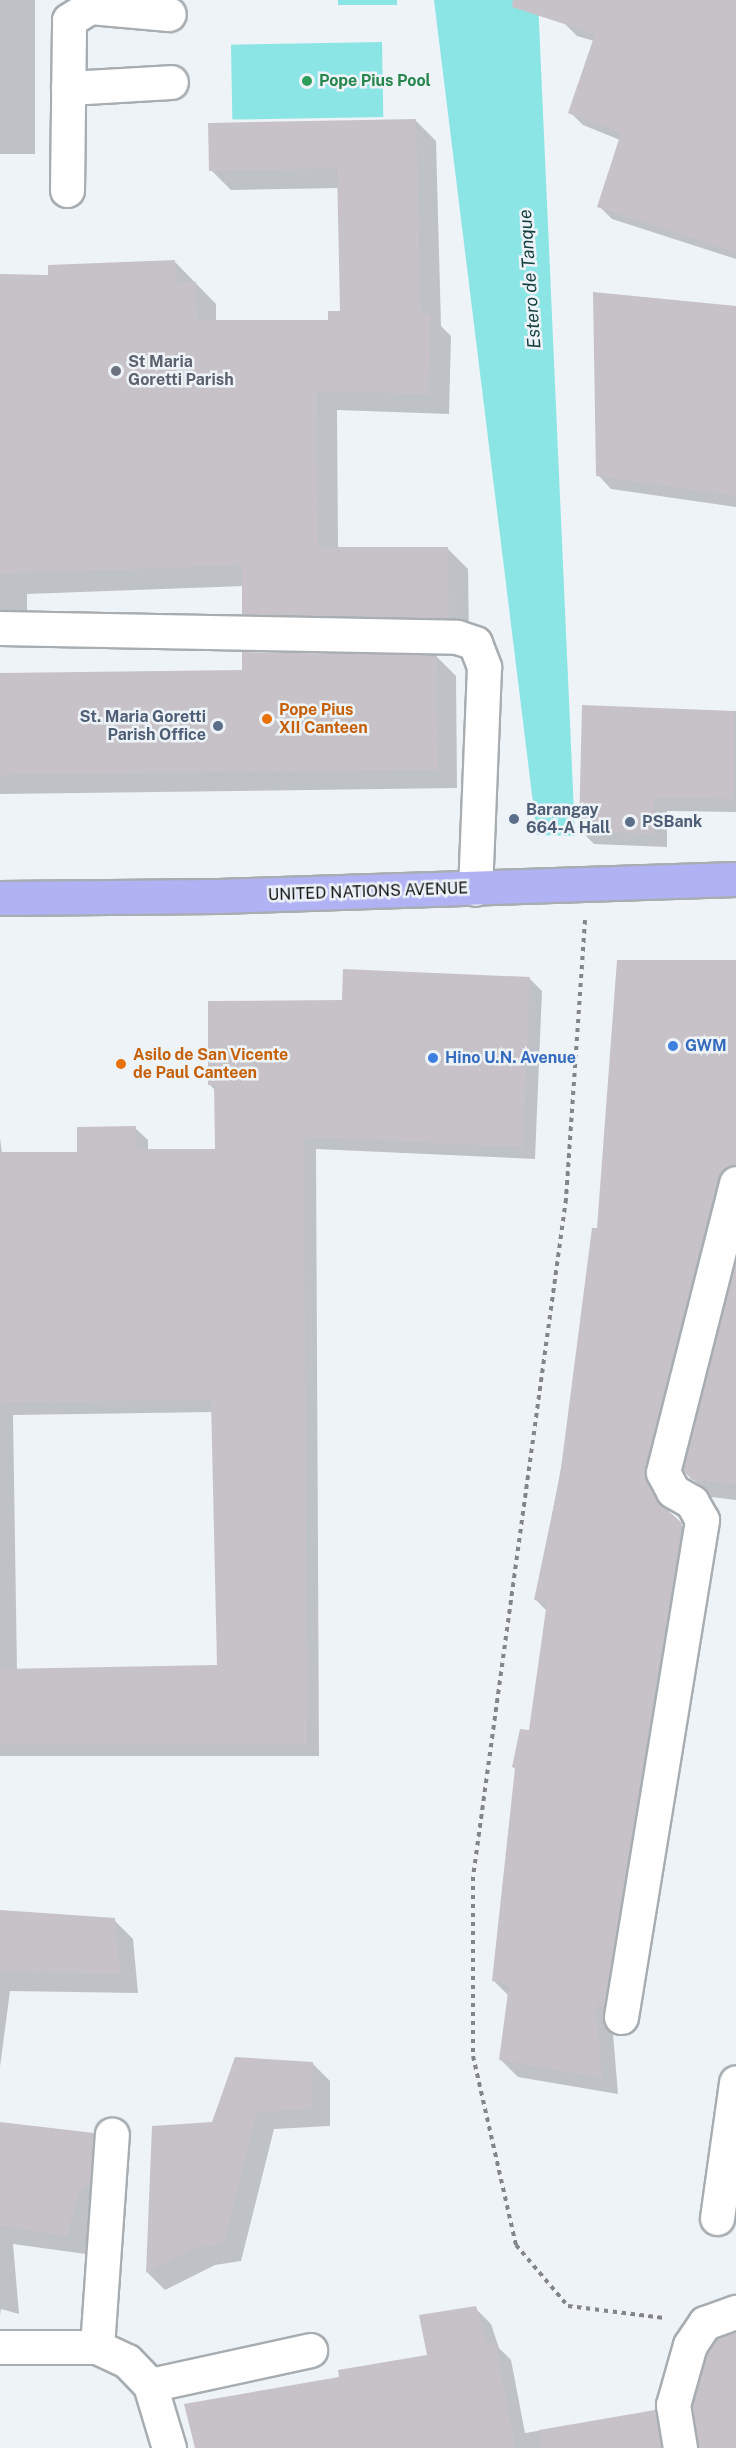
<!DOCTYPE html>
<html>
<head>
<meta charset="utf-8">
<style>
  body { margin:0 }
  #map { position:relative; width:736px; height:2448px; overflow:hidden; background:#eef3f8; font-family:"Public Sans",sans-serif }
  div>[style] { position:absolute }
  .water>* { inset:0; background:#8be5e5; transform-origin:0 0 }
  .shadow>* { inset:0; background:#0003; transform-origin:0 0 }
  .building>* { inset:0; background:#c7c2c7 }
  .path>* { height:4px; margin-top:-2px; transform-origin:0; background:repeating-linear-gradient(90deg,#828689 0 4.5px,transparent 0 9px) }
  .roads { filter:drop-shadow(2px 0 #a7adb1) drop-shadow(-2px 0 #a7adb1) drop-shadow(0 2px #a7adb1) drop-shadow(0 -2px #a7adb1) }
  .minor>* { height:33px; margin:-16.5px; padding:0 16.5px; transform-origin:16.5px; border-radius:16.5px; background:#fff }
  .major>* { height:33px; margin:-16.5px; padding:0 16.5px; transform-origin:16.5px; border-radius:16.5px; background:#b1b2f4 }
  .dots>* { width:16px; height:16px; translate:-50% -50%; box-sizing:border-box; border:3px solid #eef3f8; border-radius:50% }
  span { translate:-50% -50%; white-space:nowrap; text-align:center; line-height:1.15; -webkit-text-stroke:5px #eef3f8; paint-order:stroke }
  .leisure-label { font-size:16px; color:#27864d; font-weight:700 }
  .left { translate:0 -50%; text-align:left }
  .worship-label { font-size:16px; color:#5b616d; font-weight:700 }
  .food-label { font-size:16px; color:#c56008; font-weight:700 }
  .service-label { font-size:16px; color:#4e5e75; font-weight:700 }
  .right { translate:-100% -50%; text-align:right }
  .street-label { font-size:16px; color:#0e1011 }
  .shop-label { font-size:16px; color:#366cbe; font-weight:700 }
  .water-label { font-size:18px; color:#133e3e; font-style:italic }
</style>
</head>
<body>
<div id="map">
  <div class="water">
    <div style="left:338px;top:0;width:59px;height:5px"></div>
    <div style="clip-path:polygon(434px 0,538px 0,575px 836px,537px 835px)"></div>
    <div style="left:382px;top:42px;width:75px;height:151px;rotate:89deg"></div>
  </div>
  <div class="shadow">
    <div style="left:0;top:0;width:35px;height:154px"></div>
    <div style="clip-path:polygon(572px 0,736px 0,736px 259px,612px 219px,599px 206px,620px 140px,583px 125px,570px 112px,594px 41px,577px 36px,564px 23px)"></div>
    <div style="clip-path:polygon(415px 120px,436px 141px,441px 326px,451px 336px,449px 414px,337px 410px,338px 548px,448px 549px,468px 569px,469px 638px,264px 634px,244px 613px,244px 586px,27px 594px,27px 619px,0 618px,0 276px,50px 277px,174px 261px,216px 304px,216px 322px,330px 322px,342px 313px,339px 188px,231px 190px,211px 170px)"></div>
    <div style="clip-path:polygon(736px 307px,736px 507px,611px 489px,598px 475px)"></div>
    <div style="clip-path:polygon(437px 657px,456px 676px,457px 788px,0 794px,0 674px,244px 672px)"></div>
    <div style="clip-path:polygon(736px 711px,736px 812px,667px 811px,667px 847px,594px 844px,580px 830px,656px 712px)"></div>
    <div style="clip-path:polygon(736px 961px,736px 1193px,663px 1499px,671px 1515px,699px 1542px,612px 2021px,618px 2094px,518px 2077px,501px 2060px,509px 1996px,493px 1980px,516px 1770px,513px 1767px,530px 1731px,547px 1611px,536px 1600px,565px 1447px,598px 1230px)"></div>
    <div style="clip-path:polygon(evenodd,529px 978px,542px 991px,535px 1159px,316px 1149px,319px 1756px,0 1756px,0 1138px,2px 1154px,79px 1154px,135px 1128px,148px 1140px,148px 1151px,217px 1151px,215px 1090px,210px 1085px,344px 1001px,529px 978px,213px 1412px,218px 1667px,17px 1670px,13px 1415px,213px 1412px)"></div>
    <div style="clip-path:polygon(736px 1266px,736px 1500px,711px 1497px,693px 1479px)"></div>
    <div style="clip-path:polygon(0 1912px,114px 1920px,133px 1939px,138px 1993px,10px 1991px,0 2067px)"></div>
    <div style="clip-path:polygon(312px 2063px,330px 2081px,330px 2126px,274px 2129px,241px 2261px,215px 2265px,165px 2290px,148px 2273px,153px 2127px,214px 2123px)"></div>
    <div style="clip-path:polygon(0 2123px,93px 2134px,112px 2153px,86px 2254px,13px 2244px,19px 2314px,1px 2309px,0 2316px)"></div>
    <div style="clip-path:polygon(475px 2308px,491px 2324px,499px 2348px,511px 2360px,525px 2433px,654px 2412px,670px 2428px,675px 2448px,197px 2448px,341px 2378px,429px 2356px)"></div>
  </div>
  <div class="building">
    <div style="clip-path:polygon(513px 0,736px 0,736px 252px,597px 207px,621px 133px,568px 113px,595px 34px,512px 7px)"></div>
    <div style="clip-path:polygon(416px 119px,421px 313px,431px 314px,429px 394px,317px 391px,318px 547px,448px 547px,449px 618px,242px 614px,242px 565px,0 574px,0 274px,48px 275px,48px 265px,175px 260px,176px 283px,196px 282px,197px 320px,328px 320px,328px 311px,340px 311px,337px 168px,209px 171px,208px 123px)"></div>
    <div style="clip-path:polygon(593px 292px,736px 306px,736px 496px,596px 476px)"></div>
    <div style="clip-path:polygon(242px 652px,437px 655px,438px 770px,0 775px,0 673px,242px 670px)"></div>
    <div style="clip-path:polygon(582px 705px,734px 711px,734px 799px,654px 798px,654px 834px,579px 831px)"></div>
    <div style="clip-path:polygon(617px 960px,736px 960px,736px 1165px,723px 1170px,718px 1178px,645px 1467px,646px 1481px,656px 1500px,682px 1523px,604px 2007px,596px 2005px,602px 2078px,499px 2060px,509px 1985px,492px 1981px,515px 1768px,512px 1767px,520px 1729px,529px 1730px,547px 1602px,534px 1600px,560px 1476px,592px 1228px,597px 1228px)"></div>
    <div style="clip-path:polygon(343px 969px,530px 977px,523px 1147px,304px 1137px,307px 1744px,0 1744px,0 1669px,217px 1665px,211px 1399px,0 1403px,0 1152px,77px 1152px,77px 1127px,136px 1126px,136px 1149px,215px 1149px,214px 1085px,208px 1085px,208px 1001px,342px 1000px)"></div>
    <div style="clip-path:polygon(736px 1260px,736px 1484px,692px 1480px,683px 1470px)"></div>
    <div style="clip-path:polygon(0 1910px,115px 1918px,120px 1974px,0 1972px)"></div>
    <div style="clip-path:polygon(235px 2057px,313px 2062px,312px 2109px,257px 2112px,224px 2244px,196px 2248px,146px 2273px,152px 2126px,212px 2122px)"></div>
    <div style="clip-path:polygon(0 2122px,94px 2133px,90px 2183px,78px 2194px,67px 2236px,0 2226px)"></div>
    <div style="clip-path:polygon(476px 2306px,488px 2344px,496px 2343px,515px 2448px,195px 2448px,184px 2404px,339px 2377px,338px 2370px,427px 2355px,419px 2315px)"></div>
    <div style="clip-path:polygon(736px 2332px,736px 2448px,698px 2448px,692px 2406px,707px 2353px,717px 2339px)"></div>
    <div style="clip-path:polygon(655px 2410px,661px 2448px,541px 2448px,539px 2430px)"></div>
  </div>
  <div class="path">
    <div style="left:585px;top:920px;width:280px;rotate:93.9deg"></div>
    <div style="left:566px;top:1199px;width:684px;rotate:97.81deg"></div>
    <div style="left:473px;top:1877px;width:179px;rotate:90deg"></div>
    <div style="left:473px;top:2056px;width:194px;rotate:77.2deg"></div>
    <div style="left:516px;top:2245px;width:80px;rotate:49.6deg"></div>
    <div style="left:568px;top:2306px;width:97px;rotate:7.1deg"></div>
  </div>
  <div class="roads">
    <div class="minor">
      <div style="left:68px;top:88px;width:103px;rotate:-3.3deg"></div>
      <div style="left:67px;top:190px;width:170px;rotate:-89.3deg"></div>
      <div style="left:69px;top:20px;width:25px;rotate:-32deg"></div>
      <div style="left:90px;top:7px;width:79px;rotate:5.1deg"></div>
      <div style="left:0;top:628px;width:457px;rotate:1.1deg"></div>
      <div style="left:457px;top:637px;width:19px;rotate:18deg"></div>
      <div style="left:475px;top:643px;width:26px;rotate:69deg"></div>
      <div style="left:484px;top:667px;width:222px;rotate:92.3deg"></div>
      <div style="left:621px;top:2017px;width:504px;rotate:-80.74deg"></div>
      <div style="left:702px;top:1520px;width:21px;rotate:-119deg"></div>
      <div style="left:692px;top:1502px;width:22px;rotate:-150deg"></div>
      <div style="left:673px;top:1491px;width:21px;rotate:-118deg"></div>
      <div style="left:663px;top:1472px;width:298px;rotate:-75.8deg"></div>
      <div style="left:717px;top:2218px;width:137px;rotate:-82deg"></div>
      <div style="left:0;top:2347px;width:97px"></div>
      <div style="left:97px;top:2347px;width:33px;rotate:25deg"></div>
      <div style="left:127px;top:2361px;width:33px;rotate:46deg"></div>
      <div style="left:150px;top:2385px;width:66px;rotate:73.2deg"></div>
      <div style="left:97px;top:2347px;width:213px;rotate:-86deg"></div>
      <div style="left:150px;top:2385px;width:164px;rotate:-12.3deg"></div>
      <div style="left:680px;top:2448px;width:44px;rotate:-99.2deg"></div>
      <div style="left:673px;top:2405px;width:62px;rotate:-74.2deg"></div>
      <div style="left:690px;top:2345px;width:27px;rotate:-56deg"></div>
      <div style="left:705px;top:2323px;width:33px;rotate:-20deg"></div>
    </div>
    <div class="major">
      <div style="left:0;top:898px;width:218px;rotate:-0.5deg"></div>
      <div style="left:218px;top:896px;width:518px;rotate:-1.88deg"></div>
    </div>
  </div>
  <div class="dots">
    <div style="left:307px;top:81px;background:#2e9e5b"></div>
    <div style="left:116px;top:371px;background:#6b7280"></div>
    <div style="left:267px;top:719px;background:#e8710a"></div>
    <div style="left:218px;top:726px;background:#5c6f8a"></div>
    <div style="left:514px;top:819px;background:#5c6f8a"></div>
    <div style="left:630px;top:822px;background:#5c6f8a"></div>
    <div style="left:673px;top:1046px;background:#3f7fe0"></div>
    <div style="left:433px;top:1058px;background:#3f7fe0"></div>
    <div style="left:121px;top:1064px;background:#e8710a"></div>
  </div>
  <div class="leisure-label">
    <span class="left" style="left:319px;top:81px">Pope Pius Pool</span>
  </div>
  <div class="worship-label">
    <span class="left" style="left:128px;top:371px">St Maria<br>Goretti Parish</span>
  </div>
  <div class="food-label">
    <span class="left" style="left:279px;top:719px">Pope Pius<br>XII Canteen</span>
    <span class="left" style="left:133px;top:1064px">Asilo de San Vicente<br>de Paul Canteen</span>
  </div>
  <div class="service-label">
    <span class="right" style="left:206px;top:726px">St. Maria Goretti<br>Parish Office</span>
    <span class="left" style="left:526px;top:819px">Barangay<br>664-A Hall</span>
    <span class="left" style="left:642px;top:822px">PSBank</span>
  </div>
  <div class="street-label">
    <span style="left:368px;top:892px;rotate:-2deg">UNITED NATIONS AVENUE</span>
  </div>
  <div class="shop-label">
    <span class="left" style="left:685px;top:1046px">GWM</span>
    <span class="left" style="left:445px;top:1058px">Hino U.N. Avenue</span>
  </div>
  <div class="water-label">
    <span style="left:530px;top:279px;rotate:-94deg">Estero de Tanque</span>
  </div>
</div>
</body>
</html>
